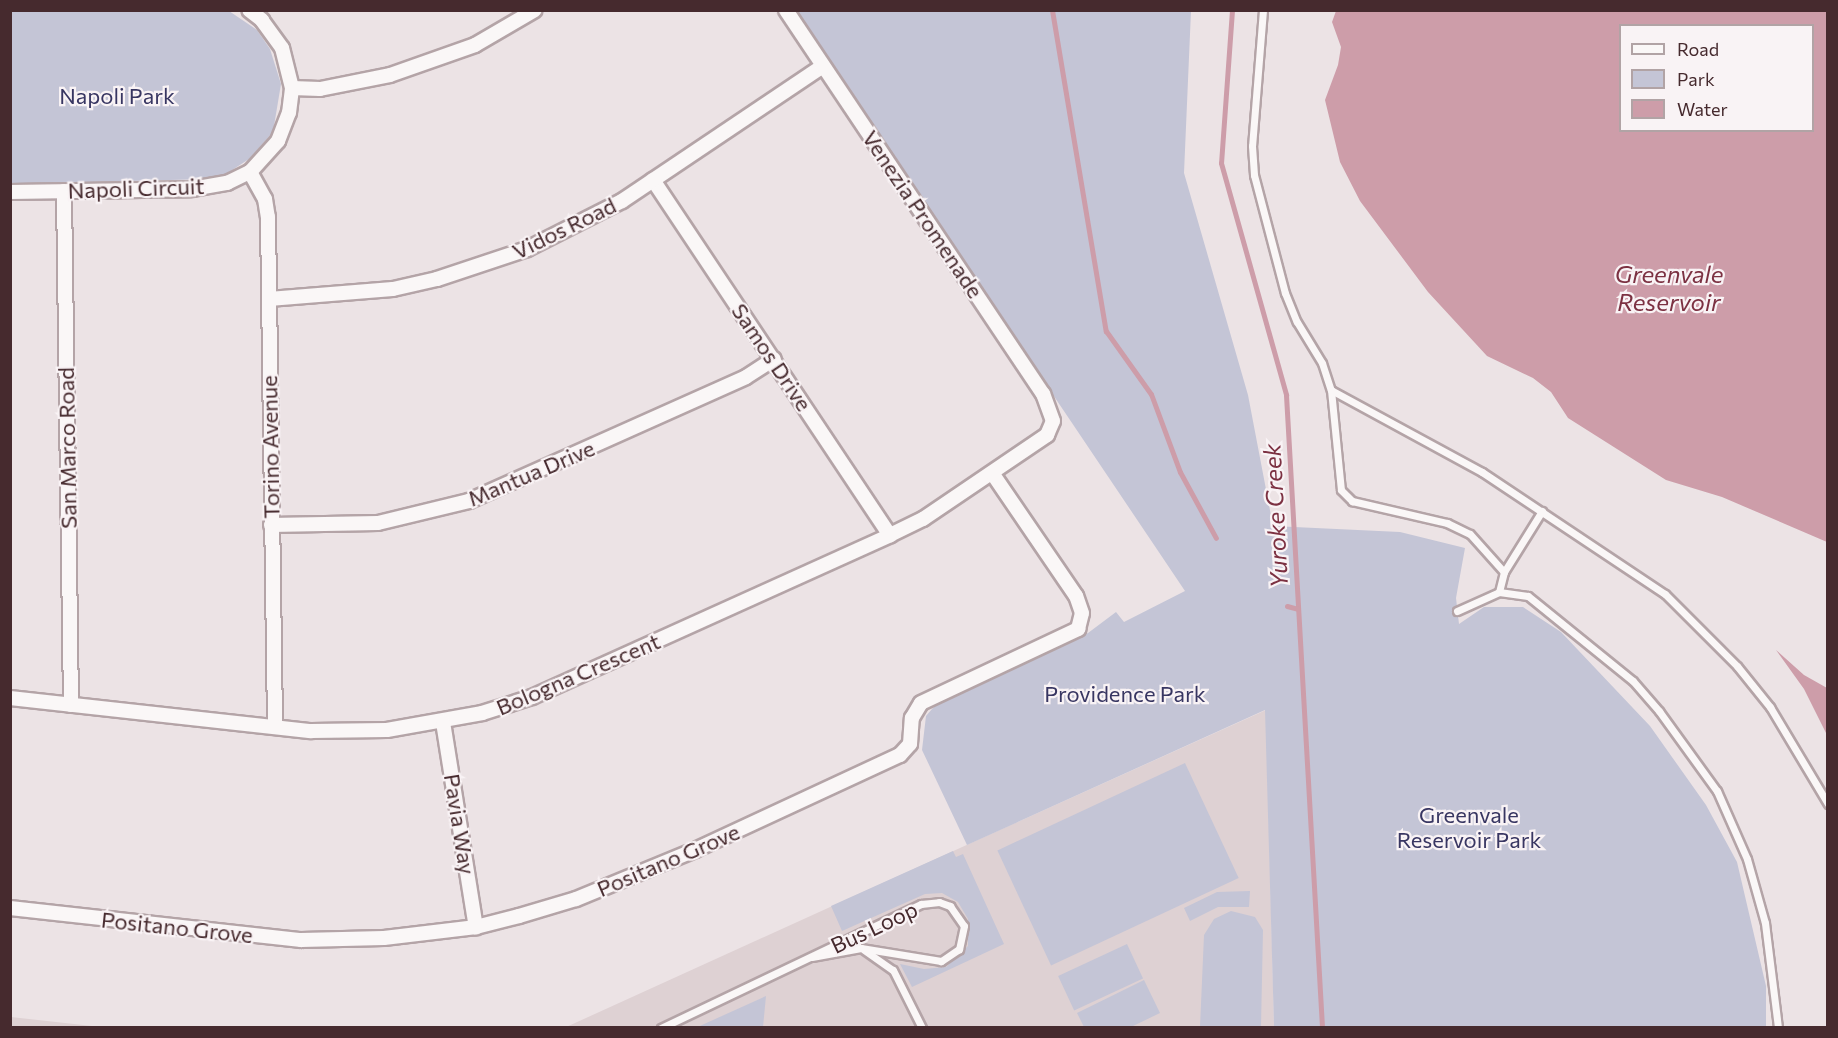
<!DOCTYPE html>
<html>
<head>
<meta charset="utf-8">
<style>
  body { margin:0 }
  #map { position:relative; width:1838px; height:1038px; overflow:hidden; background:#ece3e5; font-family:Commissioner,sans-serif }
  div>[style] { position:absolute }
  .built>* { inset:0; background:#ded1d3 }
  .green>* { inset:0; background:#c4c5d6; transform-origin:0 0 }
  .water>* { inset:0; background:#cd9da9 }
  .stream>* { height:5px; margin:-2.5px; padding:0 2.5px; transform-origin:2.5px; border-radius:2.5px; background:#cd9da9 }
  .roads { filter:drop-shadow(2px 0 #b4a4a7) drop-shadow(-2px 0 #b4a4a7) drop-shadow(0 2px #b4a4a7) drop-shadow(0 -2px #b4a4a7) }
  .service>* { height:7px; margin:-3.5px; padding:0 3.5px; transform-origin:3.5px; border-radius:3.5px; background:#faf7f7 }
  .minor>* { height:14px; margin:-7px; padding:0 7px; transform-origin:7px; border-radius:7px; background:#faf7f7 }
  span { translate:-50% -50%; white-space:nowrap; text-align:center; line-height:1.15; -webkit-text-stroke:4.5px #f9f3f5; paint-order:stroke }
  .park-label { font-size:22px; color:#383662 }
  .street-label { font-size:22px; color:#462a2e }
  .water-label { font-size:24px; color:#7c3142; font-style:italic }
  .frame { position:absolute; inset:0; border:12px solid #462a2e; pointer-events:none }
  .legend { position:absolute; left:1619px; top:24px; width:195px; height:108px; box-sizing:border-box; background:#f9f3f5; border:2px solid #b1a3a5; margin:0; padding:8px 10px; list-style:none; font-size:18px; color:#462a2e }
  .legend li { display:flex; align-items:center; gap:12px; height:30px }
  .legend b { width:30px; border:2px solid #b1a3a5 }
</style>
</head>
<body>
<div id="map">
  <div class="built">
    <div style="clip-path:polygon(1266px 710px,1274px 1027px,564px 1028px,971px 843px)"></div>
    <div style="clip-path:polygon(11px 1017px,101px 1027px,11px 1027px)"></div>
  </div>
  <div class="green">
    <div style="clip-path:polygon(229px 11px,257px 30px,270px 49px,281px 84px,273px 132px,249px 159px,223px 176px,209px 179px,11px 184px,11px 11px)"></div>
    <div style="clip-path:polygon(795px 11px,1191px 11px,1184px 173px,1248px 395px,1273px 526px,1400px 532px,1465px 548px,1456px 598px,1459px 624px,1484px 607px,1523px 607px,1561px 632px,1650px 726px,1706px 805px,1737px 862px,1766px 986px,1766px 1027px,1274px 1027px,1265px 710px,967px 845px,922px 750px,926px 716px,932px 709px,941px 701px,1088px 633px,1116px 612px,1124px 622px,1185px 591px)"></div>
    <div style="left:1185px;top:763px;width:127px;height:207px;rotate:65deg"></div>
    <div style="clip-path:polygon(953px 851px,956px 857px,963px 854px,1004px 944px,912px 987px,900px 964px,924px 969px,946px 967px,968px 946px,968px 919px,958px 902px,942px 893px,925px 894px,842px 931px,831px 906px)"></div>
    <div style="clip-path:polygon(1250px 891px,1249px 907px,1218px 907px,1190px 921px,1184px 908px,1217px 892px)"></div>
    <div style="clip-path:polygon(1231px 911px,1255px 917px,1263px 930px,1261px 1027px,1200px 1027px,1204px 935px,1214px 919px)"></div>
    <div style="left:1127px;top:944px;width:38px;height:76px;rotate:65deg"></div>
    <div style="clip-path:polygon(1144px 980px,1160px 1013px,1131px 1027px,1084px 1027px,1077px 1013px)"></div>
    <div style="clip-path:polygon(766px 996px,763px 1027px,698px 1027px,702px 1025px)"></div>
  </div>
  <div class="water">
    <div style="clip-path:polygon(evenodd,1336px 11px,1827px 11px,1827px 542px,1722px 497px,1666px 480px,1568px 418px,1551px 392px,1533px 378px,1487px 356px,1428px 292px,1360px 201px,1340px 162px,1325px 100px,1338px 65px,1341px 47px,1332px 22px,1336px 11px,1620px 26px,1812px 26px,1812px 130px,1620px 130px,1620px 26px)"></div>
    <div style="clip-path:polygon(1776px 650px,1804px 675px,1827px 688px,1827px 735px,1804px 689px)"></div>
  </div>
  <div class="stream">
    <div style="left:1052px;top:10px;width:326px;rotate:80.5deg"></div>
    <div style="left:1106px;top:331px;width:77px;rotate:54.5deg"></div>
    <div style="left:1151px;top:394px;width:83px;rotate:69.6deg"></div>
    <div style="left:1180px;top:472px;width:75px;rotate:61.4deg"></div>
    <div style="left:1232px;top:10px;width:153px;rotate:94.1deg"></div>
    <div style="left:1221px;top:163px;width:241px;rotate:74.3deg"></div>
    <div style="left:1286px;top:395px;width:634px;rotate:86.74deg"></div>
    <div style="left:1287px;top:606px;width:11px;rotate:15deg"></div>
  </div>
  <div class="roads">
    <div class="service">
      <div style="left:1263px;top:10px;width:136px;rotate:94.6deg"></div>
      <div style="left:1252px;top:146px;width:29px;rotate:86deg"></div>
      <div style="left:1254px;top:175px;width:122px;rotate:75.3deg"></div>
      <div style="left:1285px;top:293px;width:31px;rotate:68deg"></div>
      <div style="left:1297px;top:322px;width:48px;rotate:58.6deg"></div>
      <div style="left:1322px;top:363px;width:28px;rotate:72deg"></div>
      <div style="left:1331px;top:390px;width:100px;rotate:84.3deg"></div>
      <div style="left:1341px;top:490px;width:16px;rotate:45deg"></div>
      <div style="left:1352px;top:501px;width:98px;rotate:13deg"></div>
      <div style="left:1447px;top:523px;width:25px;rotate:26deg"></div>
      <div style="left:1470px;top:534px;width:51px;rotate:48.2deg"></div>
      <div style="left:1331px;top:390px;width:172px;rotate:28.5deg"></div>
      <div style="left:1482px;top:472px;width:220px;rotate:33.7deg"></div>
      <div style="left:1665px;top:594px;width:102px;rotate:45deg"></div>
      <div style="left:1737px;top:666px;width:53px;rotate:51.2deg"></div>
      <div style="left:1770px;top:707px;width:113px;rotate:59.1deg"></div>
      <div style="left:1499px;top:592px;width:21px;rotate:-76deg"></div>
      <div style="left:1504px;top:572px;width:72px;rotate:-58.1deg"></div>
      <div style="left:1457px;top:611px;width:46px;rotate:-24.3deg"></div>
      <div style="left:1499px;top:592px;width:29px;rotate:8deg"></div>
      <div style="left:1528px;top:596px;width:135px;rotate:39deg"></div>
      <div style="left:1633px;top:681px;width:40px;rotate:49deg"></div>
      <div style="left:1659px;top:711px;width:99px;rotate:54.1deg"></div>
      <div style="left:1717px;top:791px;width:74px;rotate:66.2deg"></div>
      <div style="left:1747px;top:859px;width:66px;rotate:74.3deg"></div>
      <div style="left:1765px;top:923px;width:106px;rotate:82.9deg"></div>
      <div style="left:864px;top:950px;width:35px;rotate:35deg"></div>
      <div style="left:893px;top:970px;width:65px;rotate:63.4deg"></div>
      <div style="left:661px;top:1028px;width:288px;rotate:-25.5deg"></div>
      <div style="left:921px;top:904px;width:18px;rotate:-6deg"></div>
      <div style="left:939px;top:902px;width:12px;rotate:20deg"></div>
      <div style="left:950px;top:906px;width:24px;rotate:55deg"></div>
      <div style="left:964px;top:926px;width:24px;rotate:102deg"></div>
      <div style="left:959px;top:949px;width:22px;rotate:146deg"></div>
      <div style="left:941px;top:961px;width:81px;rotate:-170.8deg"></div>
      <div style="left:861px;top:948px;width:50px;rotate:169.6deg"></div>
    </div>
    <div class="minor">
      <div style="left:292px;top:88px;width:28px;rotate:2deg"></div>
      <div style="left:320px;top:89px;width:71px;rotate:-11.3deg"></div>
      <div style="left:390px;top:75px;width:90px;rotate:-19.4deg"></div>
      <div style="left:475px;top:45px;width:69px;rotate:-30.3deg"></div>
      <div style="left:250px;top:172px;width:31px;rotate:61deg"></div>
      <div style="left:265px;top:199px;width:18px;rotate:81deg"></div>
      <div style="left:268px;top:217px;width:510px;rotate:89.21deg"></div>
      <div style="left:653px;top:180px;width:427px;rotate:56.3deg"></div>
      <div style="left:64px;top:191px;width:514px;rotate:89.22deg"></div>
      <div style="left:10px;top:192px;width:182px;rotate:-0.9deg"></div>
      <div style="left:192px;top:189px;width:36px;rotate:-10deg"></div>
      <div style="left:227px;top:183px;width:25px;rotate:-26deg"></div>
      <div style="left:250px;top:172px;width:42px;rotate:-47.9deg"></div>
      <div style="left:278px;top:141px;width:30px;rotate:-69deg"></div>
      <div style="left:289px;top:113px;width:25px;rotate:-83deg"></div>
      <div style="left:292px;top:88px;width:41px;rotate:-104deg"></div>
      <div style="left:282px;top:48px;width:34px;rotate:-126deg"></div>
      <div style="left:262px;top:20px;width:16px;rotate:-142deg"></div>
      <div style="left:269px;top:299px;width:124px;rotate:-4.6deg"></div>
      <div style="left:393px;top:289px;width:45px;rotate:-12.8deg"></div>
      <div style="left:437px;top:279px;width:95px;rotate:-18.4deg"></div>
      <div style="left:527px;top:249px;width:106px;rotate:-26.8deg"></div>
      <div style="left:622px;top:201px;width:242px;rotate:-33.9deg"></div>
      <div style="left:271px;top:525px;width:107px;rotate:-1.1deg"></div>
      <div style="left:378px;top:523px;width:94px;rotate:-13.6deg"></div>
      <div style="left:469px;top:501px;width:303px;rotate:-24.1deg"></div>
      <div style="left:746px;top:377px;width:33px;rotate:-33deg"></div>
      <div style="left:10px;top:698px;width:303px;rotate:6.3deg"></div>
      <div style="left:311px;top:731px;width:76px;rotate:-0.8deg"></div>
      <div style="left:387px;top:730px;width:97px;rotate:-10.1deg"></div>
      <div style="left:482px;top:713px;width:52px;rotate:-17.7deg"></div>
      <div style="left:532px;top:697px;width:393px;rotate:-24.3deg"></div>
      <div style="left:890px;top:535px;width:37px;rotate:-26deg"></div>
      <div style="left:923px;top:519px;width:150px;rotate:-34.1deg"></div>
      <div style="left:1047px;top:435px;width:15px;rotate:-67deg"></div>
      <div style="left:1053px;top:421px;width:29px;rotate:-110deg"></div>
      <div style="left:1043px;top:394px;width:462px;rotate:-123.8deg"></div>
      <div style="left:443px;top:722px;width:208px;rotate:80.9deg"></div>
      <div style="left:10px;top:908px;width:293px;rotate:6.3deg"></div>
      <div style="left:301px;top:940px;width:83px;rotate:-1.4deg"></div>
      <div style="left:384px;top:938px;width:93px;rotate:-6.8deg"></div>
      <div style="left:476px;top:927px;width:44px;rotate:-14.3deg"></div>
      <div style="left:519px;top:916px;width:59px;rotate:-16.6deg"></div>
      <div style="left:576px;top:899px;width:129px;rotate:-22.4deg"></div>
      <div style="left:695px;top:850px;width:226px;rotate:-24.9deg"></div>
      <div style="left:900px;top:755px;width:15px;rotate:-48deg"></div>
      <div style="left:910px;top:744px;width:26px;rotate:-86deg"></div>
      <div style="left:912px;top:718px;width:17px;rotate:-59deg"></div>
      <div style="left:921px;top:703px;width:174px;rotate:-25.2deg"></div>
      <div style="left:1078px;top:629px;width:16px;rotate:-76deg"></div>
      <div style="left:1082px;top:613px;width:18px;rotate:-109deg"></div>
      <div style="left:1076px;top:596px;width:149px;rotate:-124.3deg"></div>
    </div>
  </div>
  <div class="park-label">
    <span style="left:117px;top:96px">Napoli Park</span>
    <span style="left:1125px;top:694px">Providence Park</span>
    <span style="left:1469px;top:827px">Greenvale<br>Reservoir Park</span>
  </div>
  <div class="street-label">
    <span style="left:136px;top:188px;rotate:-2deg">Napoli Circuit</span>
    <span style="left:923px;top:214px;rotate:56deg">Venezia Promenade</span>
    <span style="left:564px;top:228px;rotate:-26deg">Vidos Road</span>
    <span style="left:772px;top:357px;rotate:56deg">Samos Drive</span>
    <span style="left:270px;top:447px;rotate:-91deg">Torino Avenue</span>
    <span style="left:67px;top:448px;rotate:-91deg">San Marco Road</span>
    <span style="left:531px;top:473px;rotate:-23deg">Mantua Drive</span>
    <span style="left:578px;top:674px;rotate:-23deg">Bologna Crescent</span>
    <span style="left:460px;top:824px;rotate:81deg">Pavia Way</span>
    <span style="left:668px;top:860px;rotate:-23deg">Positano Grove</span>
    <span style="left:177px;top:927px;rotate:6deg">Positano Grove</span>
    <span style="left:874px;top:927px;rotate:-25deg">Bus Loop</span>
  </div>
  <div class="water-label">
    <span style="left:1669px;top:288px">Greenvale<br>Reservoir</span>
    <span style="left:1275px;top:516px;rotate:-93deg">Yuroke Creek</span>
  </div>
  <div class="frame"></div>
  <ul class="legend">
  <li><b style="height:8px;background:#faf7f7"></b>Road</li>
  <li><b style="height:16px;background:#c4c5d6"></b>Park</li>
  <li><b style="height:16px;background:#cd9da9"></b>Water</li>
  </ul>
</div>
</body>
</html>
